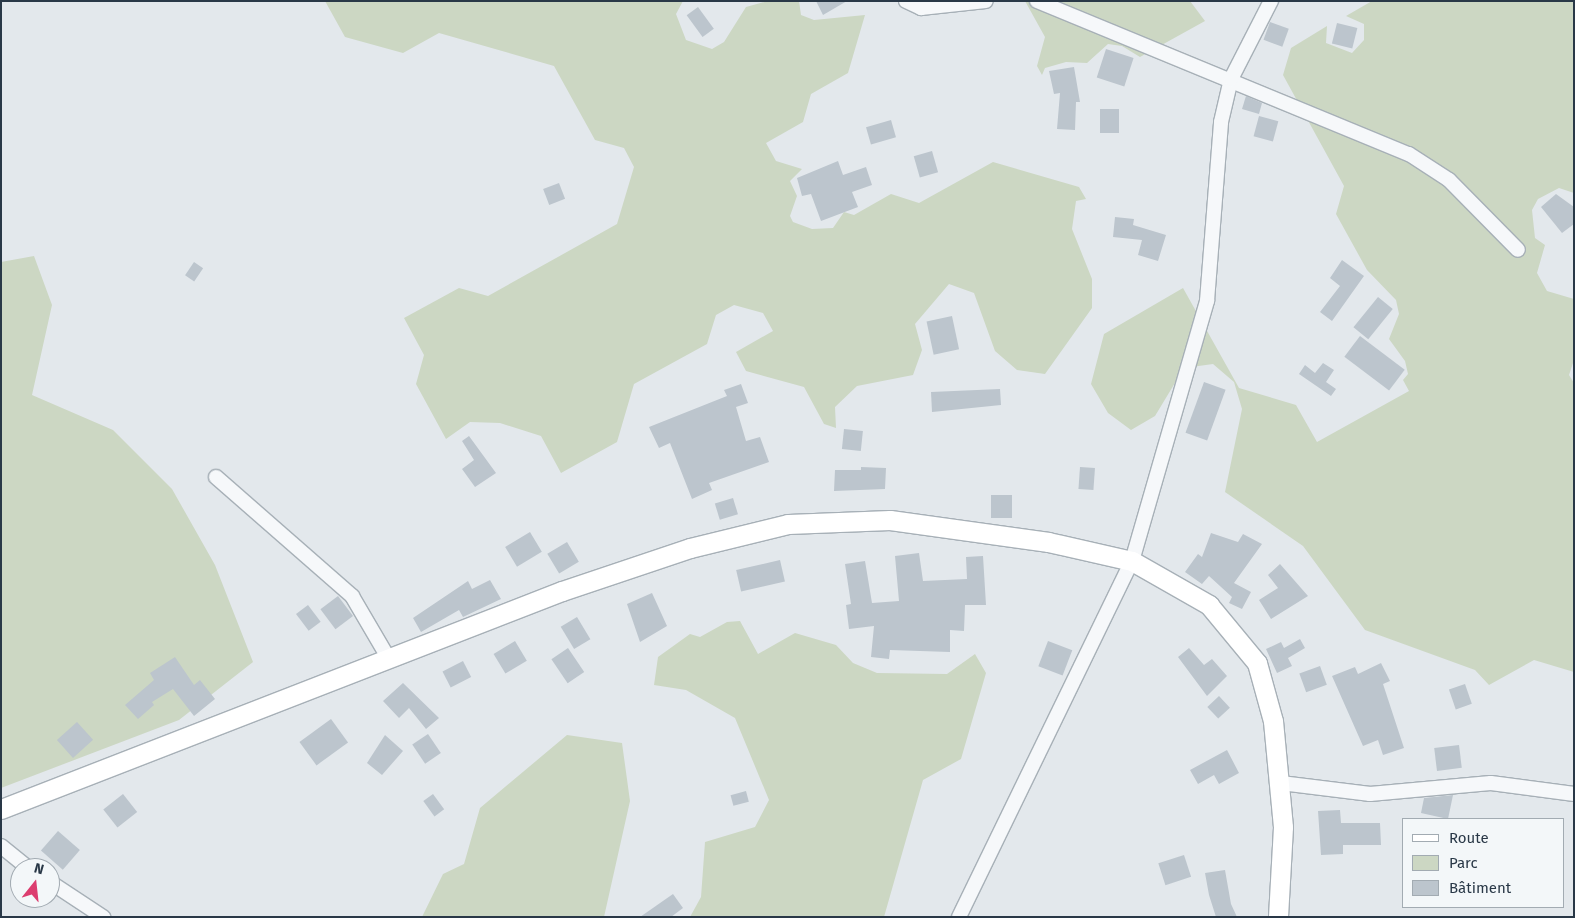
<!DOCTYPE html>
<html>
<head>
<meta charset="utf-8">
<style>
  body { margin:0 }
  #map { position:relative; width:1575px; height:918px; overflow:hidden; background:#e3e8ec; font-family:"Fira Sans",sans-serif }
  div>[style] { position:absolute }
  .green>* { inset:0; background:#ccd7c3 }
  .building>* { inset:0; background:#bcc5cd; transform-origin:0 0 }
  .roads { filter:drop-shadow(1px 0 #a7b0b7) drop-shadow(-1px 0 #a7b0b7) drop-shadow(0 1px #a7b0b7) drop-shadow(0 -1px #a7b0b7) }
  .minor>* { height:14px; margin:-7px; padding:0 7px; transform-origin:7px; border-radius:7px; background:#f6f8fa }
  .secondary>* { height:19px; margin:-9.5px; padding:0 9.5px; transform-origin:9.5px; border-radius:9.5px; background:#fff }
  span { translate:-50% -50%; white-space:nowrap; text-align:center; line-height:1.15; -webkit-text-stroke:5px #f3f7f9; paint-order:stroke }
  .frame { position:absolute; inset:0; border:2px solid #293847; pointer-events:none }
  .legend { position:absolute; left:1402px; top:818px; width:162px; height:90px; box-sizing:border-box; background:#f3f7f9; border:1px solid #a2abb2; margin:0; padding:6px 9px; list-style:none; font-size:15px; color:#293847 }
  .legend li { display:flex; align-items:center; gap:10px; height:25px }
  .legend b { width:25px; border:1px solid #a2abb2 }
  .north { position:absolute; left:10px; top:858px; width:50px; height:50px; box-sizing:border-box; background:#f3f7f9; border:1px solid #a2abb2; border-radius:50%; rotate:16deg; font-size:14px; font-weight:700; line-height:20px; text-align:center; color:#293847 }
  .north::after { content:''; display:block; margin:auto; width:18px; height:22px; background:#dc3d6f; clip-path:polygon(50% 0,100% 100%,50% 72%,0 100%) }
</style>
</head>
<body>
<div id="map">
  <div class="green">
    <div style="clip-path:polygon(325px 1px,683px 1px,676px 14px,686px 40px,712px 49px,724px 42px,746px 7px,768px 1px,799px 1px,801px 15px,814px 20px,865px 15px,848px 73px,811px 94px,803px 122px,766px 143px,776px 161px,802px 169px,790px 181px,797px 196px,790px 216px,793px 222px,812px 229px,833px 228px,844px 212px,854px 215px,891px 194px,919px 203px,993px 162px,1079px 187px,1086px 199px,1076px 201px,1072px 229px,1092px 279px,1092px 308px,1045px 374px,1017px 370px,995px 351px,974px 293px,949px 284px,915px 324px,922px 350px,913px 375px,857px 386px,835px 407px,836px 428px,824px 424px,804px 387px,746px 371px,736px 352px,773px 331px,763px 313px,734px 305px,716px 315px,707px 344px,634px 384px,617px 442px,561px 473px,541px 436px,500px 423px,470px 422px,446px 439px,416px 384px,424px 355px,404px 318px,459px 288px,488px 296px,617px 224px,634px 167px,624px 148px,595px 140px,554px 66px,439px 33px,403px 53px,345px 37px)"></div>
    <div style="clip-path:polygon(1025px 1px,1190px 1px,1205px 21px,1140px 57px,1122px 46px,1108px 44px,1087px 63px,1066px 62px,1045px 68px,1042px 75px,1037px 66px,1045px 37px)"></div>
    <div style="clip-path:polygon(1372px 1px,1574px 1px,1574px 193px,1559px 188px,1538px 199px,1532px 210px,1535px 238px,1545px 245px,1537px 273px,1547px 291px,1574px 299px,1574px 360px,1569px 375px,1574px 383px,1574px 672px,1534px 660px,1489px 685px,1475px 670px,1365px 630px,1303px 546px,1225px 492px,1242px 409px,1234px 382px,1213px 364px,1184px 368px,1155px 416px,1131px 430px,1108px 413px,1091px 384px,1104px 334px,1183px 288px,1239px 388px,1296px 405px,1317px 442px,1409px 391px,1403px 380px,1408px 374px,1405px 361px,1389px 339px,1399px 314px,1396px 300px,1367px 270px,1336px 214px,1344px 186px,1283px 75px,1291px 48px,1327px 26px,1326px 43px,1352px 53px,1364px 40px,1364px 24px,1346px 16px)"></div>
    <div style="clip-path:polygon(34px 256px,52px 305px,32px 395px,113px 430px,172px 489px,215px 565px,253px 662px,179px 720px,1px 788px,1px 262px)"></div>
    <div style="clip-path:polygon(740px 621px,758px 654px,795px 633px,836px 645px,853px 663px,877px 673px,947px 674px,975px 654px,986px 673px,961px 759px,923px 780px,884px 917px,690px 917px,701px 897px,705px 842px,755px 827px,769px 800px,735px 718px,686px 690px,654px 685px,658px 657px,690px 634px,700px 637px,727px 622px)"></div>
    <div style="clip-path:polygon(567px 735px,622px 743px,630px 801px,604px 917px,422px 917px,443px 874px,464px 864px,480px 808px)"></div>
  </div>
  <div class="building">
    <div style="clip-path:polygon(816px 1px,847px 1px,823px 15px)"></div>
    <div style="left:698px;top:7px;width:27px;height:14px;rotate:54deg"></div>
    <div style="left:1270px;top:22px;width:20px;height:19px;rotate:20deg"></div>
    <div style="left:1337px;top:23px;width:21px;height:21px;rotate:14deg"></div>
    <div style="left:1106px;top:49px;width:29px;height:30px;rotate:18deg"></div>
    <div style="clip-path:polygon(1074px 67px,1080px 102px,1076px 102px,1075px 130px,1057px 129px,1060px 93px,1054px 94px,1049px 71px)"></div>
    <div style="clip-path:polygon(1246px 96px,1262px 103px,1259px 114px,1242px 109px)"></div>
    <div style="left:1100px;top:109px;width:19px;height:24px"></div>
    <div style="left:1259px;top:116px;width:20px;height:21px;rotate:15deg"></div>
    <div style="left:891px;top:120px;width:18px;height:26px;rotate:74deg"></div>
    <div style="left:932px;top:151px;width:22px;height:19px;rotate:74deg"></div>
    <div style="clip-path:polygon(838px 161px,843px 175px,866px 167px,872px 185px,852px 192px,858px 207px,821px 221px,811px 194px,802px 196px,797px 178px)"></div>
    <div style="left:559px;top:183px;width:17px;height:17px;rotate:69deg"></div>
    <div style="clip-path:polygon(1556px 194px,1574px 207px,1574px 224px,1562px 233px,1541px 207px)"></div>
    <div style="clip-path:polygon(1115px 217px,1134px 219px,1133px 225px,1166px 235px,1158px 261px,1138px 255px,1142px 240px,1113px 237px)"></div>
    <div style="clip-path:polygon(1342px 260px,1364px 276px,1332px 321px,1320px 312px,1340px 286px,1330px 278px)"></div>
    <div style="left:194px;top:262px;width:11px;height:16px;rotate:34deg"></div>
    <div style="left:1378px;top:297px;width:19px;height:39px;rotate:39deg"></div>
    <div style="left:952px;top:316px;width:34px;height:26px;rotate:78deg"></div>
    <div style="left:1360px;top:336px;width:56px;height:26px;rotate:37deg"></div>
    <div style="clip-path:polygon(1323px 363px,1334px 370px,1326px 382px,1336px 389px,1331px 396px,1299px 374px,1305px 365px,1315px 373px)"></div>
    <div style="left:1204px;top:382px;width:23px;height:54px;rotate:20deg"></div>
    <div style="clip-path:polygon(741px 384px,748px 403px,736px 407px,746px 441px,760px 437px,769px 462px,709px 483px,712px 490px,692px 499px,670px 443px,659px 448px,649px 427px,727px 396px,724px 390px)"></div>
    <div style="clip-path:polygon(1000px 389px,1001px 405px,932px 412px,931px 392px)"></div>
    <div style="left:844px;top:429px;width:19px;height:20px;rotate:6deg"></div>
    <div style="clip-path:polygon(469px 436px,496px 473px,475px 487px,462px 469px,474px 460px,462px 441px)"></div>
    <div style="clip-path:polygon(861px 467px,886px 468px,885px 489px,834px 491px,835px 470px,861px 470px)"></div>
    <div style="left:1080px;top:467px;width:15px;height:22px;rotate:4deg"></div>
    <div style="left:991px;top:495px;width:21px;height:23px"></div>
    <div style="left:733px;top:498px;width:17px;height:19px;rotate:73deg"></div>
    <div style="left:530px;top:532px;width:23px;height:29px;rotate:59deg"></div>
    <div style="clip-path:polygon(1211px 533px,1238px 542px,1243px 534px,1262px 544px,1234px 583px,1251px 592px,1242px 609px,1229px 603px,1232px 597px,1209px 576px,1202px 584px,1185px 572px,1198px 554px,1202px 557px)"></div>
    <div style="left:567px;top:542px;width:23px;height:23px;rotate:59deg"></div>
    <div style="clip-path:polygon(919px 553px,923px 581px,967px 579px,966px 557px,983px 556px,986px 605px,965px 605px,964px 631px,950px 630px,950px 652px,890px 650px,889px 659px,871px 657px,874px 626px,849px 629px,846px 605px,851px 604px,845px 564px,865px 561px,872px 603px,899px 601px,895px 556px)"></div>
    <div style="left:780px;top:560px;width:22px;height:45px;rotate:77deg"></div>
    <div style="clip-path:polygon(1280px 564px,1308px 596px,1271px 619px,1259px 600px,1278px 588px,1268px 575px)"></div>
    <div style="clip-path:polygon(490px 580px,501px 599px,463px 617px,459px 610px,421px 632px,413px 618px,468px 581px,472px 589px)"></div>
    <div style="clip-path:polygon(652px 593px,667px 626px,640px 642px,627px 604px)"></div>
    <div style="left:338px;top:596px;width:25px;height:22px;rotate:53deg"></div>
    <div style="left:308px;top:605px;width:21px;height:15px;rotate:53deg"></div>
    <div style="left:577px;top:617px;width:26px;height:19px;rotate:59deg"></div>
    <div style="clip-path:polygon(1300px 639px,1305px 648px,1288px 658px,1292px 666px,1277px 673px,1266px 649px,1281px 642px,1284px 648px)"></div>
    <div style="left:515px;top:641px;width:23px;height:25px;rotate:59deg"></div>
    <div style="left:1048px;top:641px;width:26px;height:27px;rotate:21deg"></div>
    <div style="left:568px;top:648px;width:29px;height:20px;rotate:56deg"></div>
    <div style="clip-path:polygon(1189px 648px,1204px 665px,1212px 659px,1227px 676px,1207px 696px,1178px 657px)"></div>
    <div style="clip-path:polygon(175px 657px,194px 685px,200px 680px,215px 699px,194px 716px,173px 689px,152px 702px,154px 705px,138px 719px,125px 705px,154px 680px,150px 673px)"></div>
    <div style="left:463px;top:661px;width:18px;height:23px;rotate:63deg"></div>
    <div style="clip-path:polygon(1381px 663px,1390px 681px,1383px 684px,1404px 748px,1383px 755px,1378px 740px,1363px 746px,1332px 676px,1355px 667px,1358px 674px)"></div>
    <div style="left:1320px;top:666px;width:20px;height:22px;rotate:70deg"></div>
    <div style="clip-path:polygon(403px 683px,439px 718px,426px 729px,409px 708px,399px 718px,383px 701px)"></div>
    <div style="left:1465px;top:684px;width:21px;height:17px;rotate:71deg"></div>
    <div style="left:1219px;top:696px;width:16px;height:16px;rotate:47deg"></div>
    <div style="left:331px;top:719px;width:29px;height:39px;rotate:54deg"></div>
    <div style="left:77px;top:722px;width:24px;height:27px;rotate:48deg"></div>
    <div style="left:428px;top:734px;width:23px;height:19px;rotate:56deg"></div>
    <div style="clip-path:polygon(385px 735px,403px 751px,382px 775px,367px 763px)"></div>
    <div style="left:1459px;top:745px;width:23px;height:25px;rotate:83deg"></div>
    <div style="clip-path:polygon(1227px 750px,1239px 773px,1219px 784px,1214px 775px,1198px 784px,1190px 770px)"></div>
    <div style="left:746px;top:791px;width:11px;height:16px;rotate:75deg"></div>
    <div style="left:123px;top:794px;width:23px;height:25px;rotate:52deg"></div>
    <div style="left:433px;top:794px;width:19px;height:12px;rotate:54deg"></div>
    <div style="clip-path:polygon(1453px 795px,1448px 819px,1421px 813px,1424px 798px)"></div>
    <div style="clip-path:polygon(1340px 810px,1341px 823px,1380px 823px,1381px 845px,1343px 845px,1343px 854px,1321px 855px,1318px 811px)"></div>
    <div style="left:58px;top:831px;width:29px;height:26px;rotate:41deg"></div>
    <div style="left:1184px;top:855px;width:23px;height:27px;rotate:72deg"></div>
    <div style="clip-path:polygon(1225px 870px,1231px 904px,1237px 917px,1216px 917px,1209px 895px,1205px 873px)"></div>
    <div style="clip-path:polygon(673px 894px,683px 908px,671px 917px,640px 917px)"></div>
  </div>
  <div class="roads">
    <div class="minor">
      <div style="left:906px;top:1px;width:17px;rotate:25deg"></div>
      <div style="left:921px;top:8px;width:65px;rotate:-6.1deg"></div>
      <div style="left:1037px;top:1px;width:402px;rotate:22.4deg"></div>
      <div style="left:1409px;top:154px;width:48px;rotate:33deg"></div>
      <div style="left:1449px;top:180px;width:98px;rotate:45.4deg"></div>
      <div style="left:216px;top:477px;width:181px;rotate:41.2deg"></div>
      <div style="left:352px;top:596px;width:73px;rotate:59.6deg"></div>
      <div style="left:1281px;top:783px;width:90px;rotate:7deg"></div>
      <div style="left:1370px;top:794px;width:121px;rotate:-5.2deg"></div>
      <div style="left:1491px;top:783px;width:84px;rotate:7.5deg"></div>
      <div style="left:1px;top:846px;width:35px;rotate:39deg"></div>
      <div style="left:50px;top:882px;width:64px;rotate:33.4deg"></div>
      <div style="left:959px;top:917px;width:396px;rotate:-64.1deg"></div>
      <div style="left:1132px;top:561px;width:271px;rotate:-73.9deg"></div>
      <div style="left:1207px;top:301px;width:180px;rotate:-85.5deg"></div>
      <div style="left:1221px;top:122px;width:44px;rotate:-76.9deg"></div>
      <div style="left:1231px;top:79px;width:88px;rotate:-62.9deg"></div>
    </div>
    <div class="secondary">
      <div style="left:1px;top:809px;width:602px;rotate:-21.24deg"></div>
      <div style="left:562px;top:591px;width:135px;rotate:-18.6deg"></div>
      <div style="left:690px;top:548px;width:101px;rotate:-13.8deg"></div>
      <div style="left:788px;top:524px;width:102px;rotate:-2.2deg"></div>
      <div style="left:890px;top:520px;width:160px;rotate:7.9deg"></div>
      <div style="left:1048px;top:542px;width:86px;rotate:12.7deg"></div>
      <div style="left:1132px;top:561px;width:89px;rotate:29.7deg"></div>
      <div style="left:1209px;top:605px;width:75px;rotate:50.4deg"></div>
      <div style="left:1257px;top:663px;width:60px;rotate:74.6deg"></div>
      <div style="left:1273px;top:721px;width:106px;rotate:84.6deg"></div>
      <div style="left:1283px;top:827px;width:90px;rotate:93.2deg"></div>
    </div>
  </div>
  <div class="frame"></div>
  <ul class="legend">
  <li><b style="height:6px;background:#fff"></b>Route</li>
  <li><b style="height:14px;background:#ccd7c3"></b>Parc</li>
  <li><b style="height:14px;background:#bcc5cd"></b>Bâtiment</li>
  </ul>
  <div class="north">N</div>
</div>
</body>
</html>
